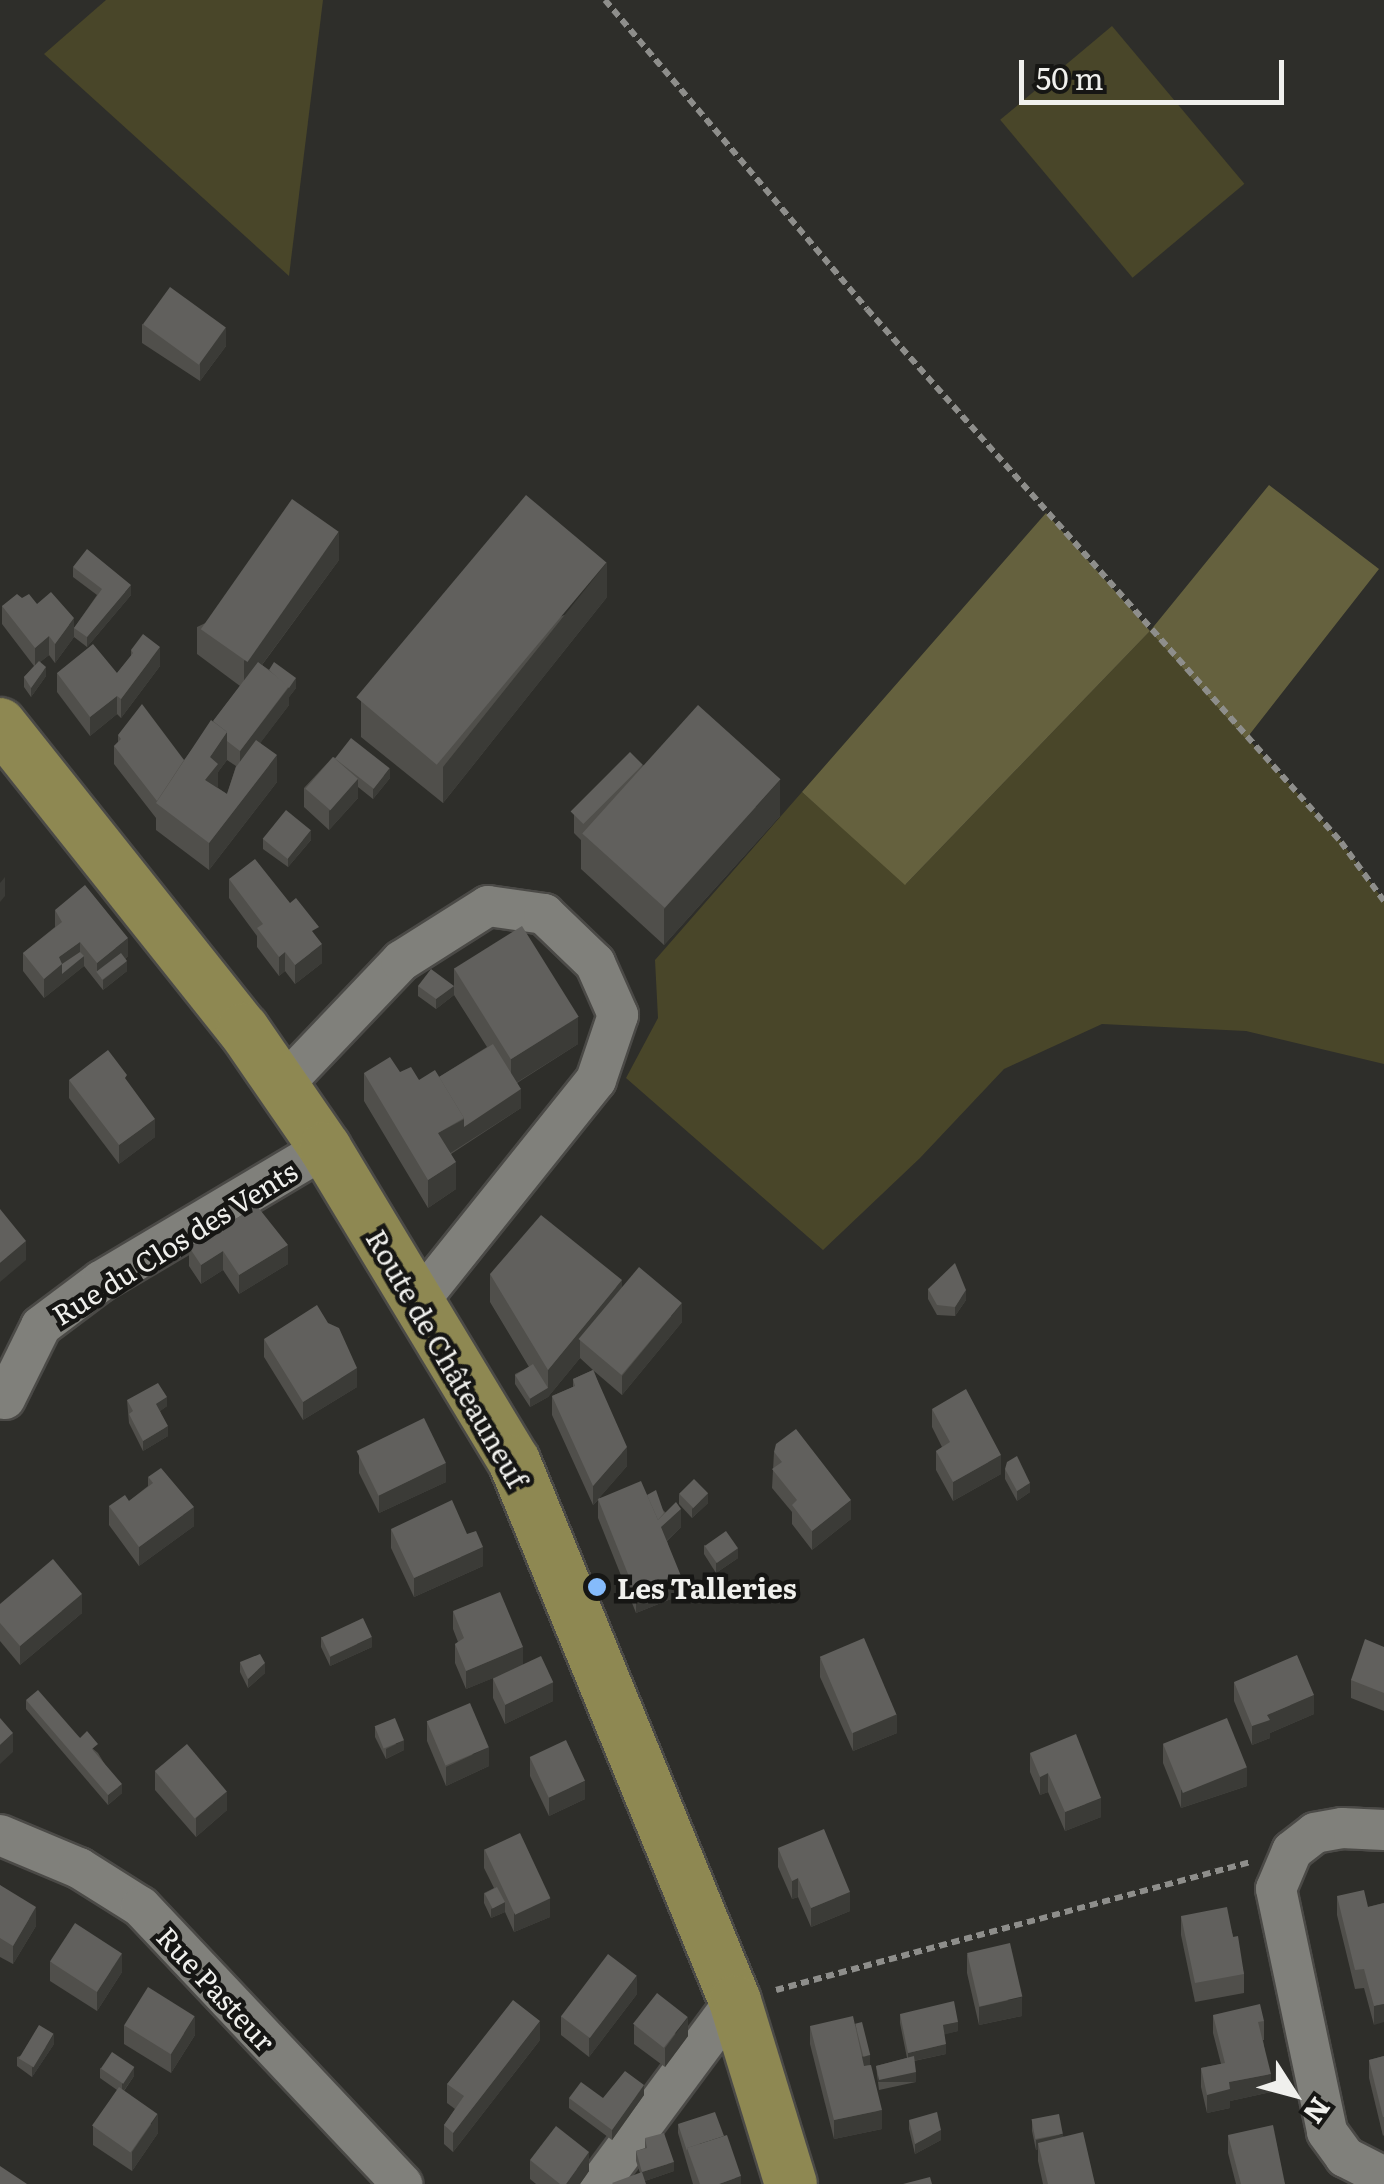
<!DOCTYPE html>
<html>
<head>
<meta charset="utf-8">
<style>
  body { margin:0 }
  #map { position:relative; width:1384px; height:2184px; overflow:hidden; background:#2e2e2a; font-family:Literata,serif }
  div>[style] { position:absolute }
  .green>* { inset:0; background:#494629; transform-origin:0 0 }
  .forest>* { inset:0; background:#65613e }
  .path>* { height:6px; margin-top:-3px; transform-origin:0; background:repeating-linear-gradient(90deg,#8e8e8b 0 8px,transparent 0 13px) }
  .roads { filter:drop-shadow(2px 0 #4b4a47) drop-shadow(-2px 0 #4b4a47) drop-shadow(0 2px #4b4a47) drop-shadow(0 -2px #4b4a47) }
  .minor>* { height:40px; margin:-20px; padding:0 20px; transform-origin:20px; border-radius:20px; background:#80807b }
  .major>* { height:52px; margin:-26px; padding:0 26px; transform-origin:26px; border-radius:26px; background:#8e8852 }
  .wall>* { inset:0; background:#504f4b }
  .shaded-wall>* { inset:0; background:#3b3b37; transform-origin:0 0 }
  .building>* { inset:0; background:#61605d; transform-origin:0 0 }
  .dots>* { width:28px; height:28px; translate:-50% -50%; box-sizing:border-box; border:5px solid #161614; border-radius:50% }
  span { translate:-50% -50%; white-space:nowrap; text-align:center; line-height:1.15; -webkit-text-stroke:9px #161614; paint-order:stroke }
  .street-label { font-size:28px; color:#f0f0ed }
  .poi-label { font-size:28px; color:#f0f0ed; font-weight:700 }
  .left { translate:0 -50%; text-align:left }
  .north { position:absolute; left:1244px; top:2044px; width:100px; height:100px; -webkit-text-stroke:8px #161614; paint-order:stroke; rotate:126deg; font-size:28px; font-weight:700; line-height:40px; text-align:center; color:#f0f0ed }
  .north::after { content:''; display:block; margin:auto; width:35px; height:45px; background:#f0f0ed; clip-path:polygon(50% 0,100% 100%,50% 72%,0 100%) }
  .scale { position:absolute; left:1019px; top:60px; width:265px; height:45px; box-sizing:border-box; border:5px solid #f0f0ed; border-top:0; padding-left:12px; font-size:30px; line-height:35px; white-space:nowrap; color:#f0f0ed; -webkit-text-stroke:8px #161614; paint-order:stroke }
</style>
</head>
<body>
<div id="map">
  <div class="green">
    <div style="clip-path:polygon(106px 0,323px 0,289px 276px,44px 54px)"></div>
    <div style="left:1112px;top:26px;width:206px;height:146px;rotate:50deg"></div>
    <div style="clip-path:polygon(1150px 631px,1341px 841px,1384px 901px,1384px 1064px,1246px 1031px,1102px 1024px,1004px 1069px,920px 1158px,823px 1250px,626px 1078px,658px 1018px,655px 960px,802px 792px,906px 884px)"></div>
  </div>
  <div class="forest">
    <div style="clip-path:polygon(1269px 485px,1379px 569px,1246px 739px,1150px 631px,905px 885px,802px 792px,1046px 513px,1150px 631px)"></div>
  </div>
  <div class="path">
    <div style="left:605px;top:0;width:405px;rotate:49.7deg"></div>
    <div style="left:867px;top:309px;width:713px;rotate:48.35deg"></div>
    <div style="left:1341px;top:842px;width:73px;rotate:53.9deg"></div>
    <div style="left:776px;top:1990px;width:492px;rotate:-15.1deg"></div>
  </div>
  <div class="roads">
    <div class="minor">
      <div style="left:282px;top:1086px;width:173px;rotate:-46.4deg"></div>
      <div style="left:401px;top:961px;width:103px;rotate:-32.3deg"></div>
      <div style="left:488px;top:906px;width:57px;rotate:8.1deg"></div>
      <div style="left:544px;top:914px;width:71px;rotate:43.9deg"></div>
      <div style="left:595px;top:963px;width:57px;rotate:66.1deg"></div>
      <div style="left:618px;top:1015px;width:69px;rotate:108.7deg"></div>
      <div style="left:596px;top:1080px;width:285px;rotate:128.7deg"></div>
      <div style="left:5px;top:1399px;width:81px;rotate:-63.7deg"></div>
      <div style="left:41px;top:1326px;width:75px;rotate:-36.9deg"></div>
      <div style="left:101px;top:1281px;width:261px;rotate:-30.7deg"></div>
      <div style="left:1384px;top:1830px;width:42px;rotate:-177.3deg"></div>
      <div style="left:1342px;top:1828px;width:27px;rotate:170deg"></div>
      <div style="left:1315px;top:1833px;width:29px;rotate:142deg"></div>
      <div style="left:1292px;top:1851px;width:41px;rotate:112.8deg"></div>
      <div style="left:1276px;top:1889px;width:248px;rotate:78.1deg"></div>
      <div style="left:1327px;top:2132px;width:31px;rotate:54deg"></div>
      <div style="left:1345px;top:2157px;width:44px;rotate:27.1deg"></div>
      <div style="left:0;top:1835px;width:86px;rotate:22.7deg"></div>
      <div style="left:79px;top:1868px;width:73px;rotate:32.2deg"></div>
      <div style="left:141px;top:1907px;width:381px;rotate:46.7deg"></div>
      <div style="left:599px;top:2184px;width:228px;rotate:-53.4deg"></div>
    </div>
    <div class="major">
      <div style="left:0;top:724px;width:390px;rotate:51.5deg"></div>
      <div style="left:243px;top:1029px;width:145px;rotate:55.4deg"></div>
      <div style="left:325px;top:1148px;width:366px;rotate:58.9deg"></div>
      <div style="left:514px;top:1461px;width:583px;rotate:67.74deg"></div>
      <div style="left:735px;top:2001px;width:191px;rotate:73deg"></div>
    </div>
  </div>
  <div class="wall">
    <div style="clip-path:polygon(142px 324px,226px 346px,200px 381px,142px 343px)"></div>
    <div style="clip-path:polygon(evenodd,339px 560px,262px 665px,296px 688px,289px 697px,289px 705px,260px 743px,277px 782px,209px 870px,156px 830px,156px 818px,114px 764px,114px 746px,118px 742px,118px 735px,184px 760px,240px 686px,197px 654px,197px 627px,339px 560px,227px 760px,236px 766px,227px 794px,218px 788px,218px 772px,227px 760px)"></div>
    <div style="clip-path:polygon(73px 567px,131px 595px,87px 647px,74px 637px,55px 663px,49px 655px,40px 662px,46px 676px,31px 697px,24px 687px,24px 677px,34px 666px,2px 624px,2px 606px,22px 598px,37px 604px,74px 628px,97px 595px,73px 577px)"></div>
    <div style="clip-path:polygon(607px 597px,443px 803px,361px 737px,361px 701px)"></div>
    <div style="clip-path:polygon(131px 650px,160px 666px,121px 718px,117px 714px,90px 736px,57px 692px,57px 673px,117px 673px,131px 656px)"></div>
    <div style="clip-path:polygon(333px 757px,390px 778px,373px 799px,358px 787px,358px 798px,329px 830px,304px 807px,304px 788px)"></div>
    <div style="clip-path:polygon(643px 765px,780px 816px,664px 945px,581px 869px,581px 840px,574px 833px,574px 814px)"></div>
    <div style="clip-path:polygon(263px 839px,311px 840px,288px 867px,263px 849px)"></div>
    <div style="clip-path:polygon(229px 879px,322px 963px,295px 984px,285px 971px,279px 976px,257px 947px,257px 936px,229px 898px)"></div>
    <div style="clip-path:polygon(55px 910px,128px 956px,125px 959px,127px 971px,103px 990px,84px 966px,44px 998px,23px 971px,23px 953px,55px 927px)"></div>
    <div style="clip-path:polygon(454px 968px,578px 1044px,517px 1083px,521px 1108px,451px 1154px,456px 1189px,428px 1208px,364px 1101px,364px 1073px,400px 1072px,419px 1080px,439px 1077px,487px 1047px,454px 995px,436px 1009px,418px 996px,418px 986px,454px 986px)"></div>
    <div style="clip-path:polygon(69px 1080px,155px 1137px,119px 1164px,69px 1098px)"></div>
    <div style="clip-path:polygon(257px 1206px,288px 1264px,239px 1294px,223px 1270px,201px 1284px,189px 1266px,189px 1247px)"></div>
    <div style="clip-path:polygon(490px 1274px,622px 1288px,682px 1322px,622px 1395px,594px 1371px,627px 1466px,599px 1498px,647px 1495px,681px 1527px,667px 1541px,681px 1595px,636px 1613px,598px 1518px,598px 1500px,593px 1505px,552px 1415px,552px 1396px,573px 1387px,573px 1379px,593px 1370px,580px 1358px,548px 1397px,530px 1407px,515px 1384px,515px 1374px,529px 1367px,490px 1302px)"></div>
    <div style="clip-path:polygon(928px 1289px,966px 1300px,955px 1316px,937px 1315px,928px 1299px)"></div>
    <div style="clip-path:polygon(264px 1339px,357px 1387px,303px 1420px,264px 1357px)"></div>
    <div style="clip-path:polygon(127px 1400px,167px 1406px,160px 1411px,168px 1436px,143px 1451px,129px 1423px)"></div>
    <div style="clip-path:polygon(932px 1409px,1001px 1474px,953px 1501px,936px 1470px,936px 1451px,942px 1447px,932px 1427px)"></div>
    <div style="clip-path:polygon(774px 1452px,851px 1519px,812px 1550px,792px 1524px,792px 1512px,772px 1488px)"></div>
    <div style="clip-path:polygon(359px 1455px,446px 1482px,379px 1513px,359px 1473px)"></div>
    <div style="clip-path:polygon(1005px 1469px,1030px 1492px,1017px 1501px,1005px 1479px)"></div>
    <div style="clip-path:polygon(148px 1477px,194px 1526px,139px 1566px,109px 1525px,109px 1506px,129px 1501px,148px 1486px)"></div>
    <div style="clip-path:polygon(679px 1494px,708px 1503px,692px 1518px,679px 1504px)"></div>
    <div style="clip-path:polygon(391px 1529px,483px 1566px,414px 1597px,391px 1548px)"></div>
    <div style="clip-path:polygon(704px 1545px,738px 1558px,716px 1573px,704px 1554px)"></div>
    <div style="clip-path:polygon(0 1604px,82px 1613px,20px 1665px,0 1641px)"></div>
    <div style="clip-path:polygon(453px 1611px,523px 1665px,553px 1701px,505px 1724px,493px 1698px,493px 1679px,515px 1669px,466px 1689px,455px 1663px,455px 1644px,458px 1642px,453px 1629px)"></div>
    <div style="clip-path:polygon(321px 1637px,372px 1647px,330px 1666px,321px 1647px)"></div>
    <div style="clip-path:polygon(1384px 1647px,1384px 1711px,1351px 1698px,1351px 1680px)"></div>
    <div style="clip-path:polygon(820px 1658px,897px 1733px,853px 1751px,820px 1677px)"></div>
    <div style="clip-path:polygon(240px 1662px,265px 1673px,248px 1688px,240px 1672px)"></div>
    <div style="clip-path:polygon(1234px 1682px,1314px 1714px,1270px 1733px,1270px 1738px,1252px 1745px,1234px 1701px)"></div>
    <div style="clip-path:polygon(26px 1700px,80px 1738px,98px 1753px,122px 1793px,108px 1805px,26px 1709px)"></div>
    <div style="clip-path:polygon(427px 1722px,489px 1766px,446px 1786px,427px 1741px)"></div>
    <div style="clip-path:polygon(375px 1727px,404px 1750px,386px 1759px,375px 1737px)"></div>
    <div style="clip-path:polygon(1163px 1744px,1247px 1786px,1181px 1808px,1163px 1763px)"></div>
    <div style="clip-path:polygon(1030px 1753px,1101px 1817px,1065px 1831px,1048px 1792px,1040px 1795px,1030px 1772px)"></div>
    <div style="clip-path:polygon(530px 1757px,585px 1799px,549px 1816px,530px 1776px)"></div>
    <div style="clip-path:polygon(155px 1771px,227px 1810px,196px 1837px,155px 1790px)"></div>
    <div style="clip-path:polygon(778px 1848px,850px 1911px,811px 1927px,798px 1897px,792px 1899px,778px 1867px)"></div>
    <div style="clip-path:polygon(484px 1849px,550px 1917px,514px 1932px,505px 1912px,491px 1918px,484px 1903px,484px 1893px,494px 1888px,484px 1868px)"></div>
    <div style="clip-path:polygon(0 1885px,36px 1926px,13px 1964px,0 1957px)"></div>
    <div style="clip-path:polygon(1337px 1896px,1368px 1907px,1384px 1903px,1374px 2025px,1364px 1988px,1355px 1989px,1337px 1915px)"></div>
    <div style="clip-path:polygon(1181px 1916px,1231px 1929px,1244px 1974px,1244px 1993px,1195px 2002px,1181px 1935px)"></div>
    <div style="clip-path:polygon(967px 1954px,1022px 2016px,979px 2025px,967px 1973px)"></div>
    <div style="clip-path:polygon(50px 1962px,122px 1972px,97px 2011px,50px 1981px)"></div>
    <div style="clip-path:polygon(637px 1994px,589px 2057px,561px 2035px,561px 2016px)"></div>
    <div style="clip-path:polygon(900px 2014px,958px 2031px,944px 2034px,946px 2054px,914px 2061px,916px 2082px,879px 2090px,876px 2066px,907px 2058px,900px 2023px)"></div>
    <div style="clip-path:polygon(1213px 2015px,1264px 2021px,1264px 2040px,1263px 2040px,1271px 2092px,1230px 2101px,1230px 2108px,1207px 2113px,1201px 2087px,1201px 2068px,1221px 2064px,1213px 2033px)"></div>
    <div style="clip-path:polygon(855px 2024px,870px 2065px,882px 2129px,834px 2139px,810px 2044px,810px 2026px)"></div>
    <div style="clip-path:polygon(124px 2025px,195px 2035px,171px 2073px,124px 2044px)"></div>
    <div style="clip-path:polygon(634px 2025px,688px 2036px,665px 2067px,634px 2044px)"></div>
    <div style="clip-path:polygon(540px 2040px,453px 2152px,444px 2144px,444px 2125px,455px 2109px,447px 2103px,447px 2084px)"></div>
    <div style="clip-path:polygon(54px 2044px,32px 2077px,17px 2066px,17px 2057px)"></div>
    <div style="clip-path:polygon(1384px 2056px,1384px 2135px,1383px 2136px,1369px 2078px,1369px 2060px)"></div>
    <div style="clip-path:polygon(100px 2068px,134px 2076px,124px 2091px,158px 2133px,132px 2171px,93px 2145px,93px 2126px,117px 2090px,100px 2078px)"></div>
    <div style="clip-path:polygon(644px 2095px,612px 2140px,569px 2108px,569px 2098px,603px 2098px)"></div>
    <div style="clip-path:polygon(909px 2120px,941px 2140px,915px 2154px,909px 2129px)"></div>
    <div style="clip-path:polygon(1032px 2121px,1063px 2136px,1095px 2184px,1043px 2184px,1038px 2161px,1038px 2149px,1036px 2150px,1032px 2131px)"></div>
    <div style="clip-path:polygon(678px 2124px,741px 2184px,693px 2184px,678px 2133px)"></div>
    <div style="clip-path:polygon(1228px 2135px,1285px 2184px,1236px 2184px,1228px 2153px)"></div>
    <div style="clip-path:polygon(645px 2138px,674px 2171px,645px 2181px,640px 2173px,636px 2161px,636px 2151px,645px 2148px)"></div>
    <div style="clip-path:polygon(530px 2160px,589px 2171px,580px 2184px,536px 2184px,530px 2179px)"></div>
  </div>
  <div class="shaded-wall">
    <div style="clip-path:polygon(226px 327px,226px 346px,200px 381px,200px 362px)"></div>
    <div style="clip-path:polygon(339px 532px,339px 560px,244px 689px,244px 661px)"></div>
    <div style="clip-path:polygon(607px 562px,607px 597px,443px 803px,443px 767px)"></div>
    <div style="clip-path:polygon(131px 585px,131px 595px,87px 647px,87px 637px)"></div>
    <div style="clip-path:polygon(74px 618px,74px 637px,55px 663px,55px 644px)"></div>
    <div style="clip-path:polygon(49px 636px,49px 655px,35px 666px,35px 648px)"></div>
    <div style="clip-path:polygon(160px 647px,160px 666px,121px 718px,121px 699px)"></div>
    <div style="clip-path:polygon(46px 667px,46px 676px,31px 697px,31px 688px)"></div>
    <div style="clip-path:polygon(296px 678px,296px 688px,289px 697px,289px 705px,240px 770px,240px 751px)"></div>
    <div style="clip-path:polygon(117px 696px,117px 714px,90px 736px,90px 717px)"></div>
    <div style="clip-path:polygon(227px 732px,227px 760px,218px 772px,218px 791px,205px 780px,210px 757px)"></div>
    <div style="clip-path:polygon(277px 755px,277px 782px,209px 870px,209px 843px)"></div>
    <div style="clip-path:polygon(390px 768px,390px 778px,373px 799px,373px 789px)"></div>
    <div style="clip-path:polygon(358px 779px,358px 798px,329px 830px,329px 811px)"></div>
    <div style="clip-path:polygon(780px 780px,780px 816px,664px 945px,664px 909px)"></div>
    <div style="clip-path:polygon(311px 830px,311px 840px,288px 867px,288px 858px)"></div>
    <div style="clip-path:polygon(5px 877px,5px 896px,0 902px,0 883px)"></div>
    <div style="clip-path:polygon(128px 938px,128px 956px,101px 978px,97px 972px,97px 963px)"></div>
    <div style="clip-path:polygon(80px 942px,80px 959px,84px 956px,84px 966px,44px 998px,44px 979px,59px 957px)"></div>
    <div style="clip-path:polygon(322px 944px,322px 963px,295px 984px,295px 965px)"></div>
    <div style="clip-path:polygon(285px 952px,285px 971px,279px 976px,279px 957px)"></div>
    <div style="clip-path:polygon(127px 961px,127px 971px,103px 990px,103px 980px)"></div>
    <div style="clip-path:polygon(454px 986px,454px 995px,436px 1009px,436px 999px)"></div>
    <div style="clip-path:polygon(578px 1017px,578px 1044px,511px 1086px,511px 1059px)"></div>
    <div style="clip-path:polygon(521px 1089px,521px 1108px,438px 1161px,438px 1133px)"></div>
    <div style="clip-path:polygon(155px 1119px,155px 1137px,119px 1164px,119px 1145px)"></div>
    <div style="clip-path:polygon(456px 1162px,456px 1189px,428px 1208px,428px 1180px)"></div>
    <div style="clip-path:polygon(26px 1241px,26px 1260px,0 1282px,0 1263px)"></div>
    <div style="clip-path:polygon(288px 1245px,288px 1264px,239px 1294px,239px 1275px)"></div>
    <div style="clip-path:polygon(223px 1251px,223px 1270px,201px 1284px,201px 1265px)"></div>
    <div style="clip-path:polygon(622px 1280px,622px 1307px,580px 1340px,580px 1358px,548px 1397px,530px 1407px,530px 1398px,548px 1388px,548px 1370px)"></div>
    <div style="clip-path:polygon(966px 1290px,966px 1300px,955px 1316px,955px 1307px)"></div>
    <div style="clip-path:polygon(682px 1303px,682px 1322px,622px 1395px,622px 1376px)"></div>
    <div style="clip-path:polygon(357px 1368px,357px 1387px,303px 1420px,303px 1402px)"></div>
    <div style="clip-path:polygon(167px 1397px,167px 1406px,156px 1414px,156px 1404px)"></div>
    <div style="clip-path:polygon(168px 1426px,168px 1436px,143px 1451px,143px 1441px)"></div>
    <div style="clip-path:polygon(627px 1447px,627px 1466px,593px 1505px,593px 1486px)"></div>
    <div style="clip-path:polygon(1001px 1455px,1001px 1474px,953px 1501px,953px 1482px)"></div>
    <div style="clip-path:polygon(446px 1463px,446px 1482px,379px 1513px,379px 1495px)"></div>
    <div style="clip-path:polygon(1030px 1483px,1030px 1492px,1017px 1501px,1017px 1491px)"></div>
    <div style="clip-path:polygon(708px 1493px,708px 1503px,692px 1518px,692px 1509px)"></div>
    <div style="clip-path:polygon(851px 1500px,851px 1519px,812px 1550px,812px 1531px)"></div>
    <div style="clip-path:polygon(194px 1507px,194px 1526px,139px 1566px,139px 1547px)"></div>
    <div style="clip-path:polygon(681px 1509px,681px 1527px,661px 1546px,658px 1529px)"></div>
    <div style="clip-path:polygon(483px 1547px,483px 1566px,414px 1597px,414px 1578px)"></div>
    <div style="clip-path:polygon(738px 1548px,738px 1558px,716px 1573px,716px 1563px)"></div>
    <div style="clip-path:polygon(681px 1576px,681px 1595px,636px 1613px,636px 1594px)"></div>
    <div style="clip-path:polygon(82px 1594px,82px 1613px,20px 1665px,20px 1646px)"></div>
    <div style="clip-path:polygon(372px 1637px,372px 1647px,330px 1666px,330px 1657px)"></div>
    <div style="clip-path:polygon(523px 1647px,523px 1666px,466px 1689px,466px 1671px)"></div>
    <div style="clip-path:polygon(265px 1663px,265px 1673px,248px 1688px,248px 1679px)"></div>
    <div style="clip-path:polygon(553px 1682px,553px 1701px,505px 1724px,505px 1705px)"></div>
    <div style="clip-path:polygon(1314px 1695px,1314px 1714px,1270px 1733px,1270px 1738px,1252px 1745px,1252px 1726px,1267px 1715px)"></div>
    <div style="clip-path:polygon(897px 1714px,897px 1733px,853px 1751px,853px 1732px)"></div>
    <div style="clip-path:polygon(13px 1733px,13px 1752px,0 1764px,0 1745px)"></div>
    <div style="clip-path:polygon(404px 1740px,404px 1750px,386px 1759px,386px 1749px)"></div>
    <div style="clip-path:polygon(489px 1747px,489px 1766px,446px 1786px,446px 1767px)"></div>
    <div style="clip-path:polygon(1247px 1767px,1247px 1786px,1181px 1808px,1181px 1790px)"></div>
    <div style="clip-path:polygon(1048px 1773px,1048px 1792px,1040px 1795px,1040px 1777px)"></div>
    <div style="clip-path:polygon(585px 1781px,585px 1799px,549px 1816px,549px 1797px)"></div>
    <div style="clip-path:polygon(122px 1784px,122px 1793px,108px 1805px,108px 1795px)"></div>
    <div style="clip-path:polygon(227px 1791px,227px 1810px,196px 1837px,196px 1818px)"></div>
    <div style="clip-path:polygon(1101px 1798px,1101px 1817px,1065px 1831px,1065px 1812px)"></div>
    <div style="clip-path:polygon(798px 1878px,798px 1897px,792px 1899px,792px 1881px)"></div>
    <div style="clip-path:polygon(850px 1892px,850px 1911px,811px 1927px,811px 1908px)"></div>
    <div style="clip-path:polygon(550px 1898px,550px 1917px,514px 1932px,514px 1913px)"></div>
    <div style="clip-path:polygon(505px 1902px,505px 1912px,491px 1918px,491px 1909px)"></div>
    <div style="clip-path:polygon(36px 1907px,36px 1926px,13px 1964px,13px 1946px)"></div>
    <div style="clip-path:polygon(122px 1953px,122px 1972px,97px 2011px,97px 1992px)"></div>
    <div style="clip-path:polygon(637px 1976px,637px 1994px,589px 2057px,589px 2038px)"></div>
    <div style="clip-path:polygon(1022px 1997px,1022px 2016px,979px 2025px,979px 2007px)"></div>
    <div style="clip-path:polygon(1384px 2004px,1384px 2022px,1374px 2025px,1374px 2006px)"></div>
    <div style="clip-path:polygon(195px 2016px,195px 2035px,171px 2073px,171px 2054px)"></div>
    <div style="clip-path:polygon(688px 2017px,688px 2036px,665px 2067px,665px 2048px)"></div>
    <div style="clip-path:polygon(540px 2021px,540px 2040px,453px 2152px,453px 2133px)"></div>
    <div style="clip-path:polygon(958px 2022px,958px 2031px,943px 2035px,943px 2025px)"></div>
    <div style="clip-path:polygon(54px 2034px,54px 2044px,32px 2077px,32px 2068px)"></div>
    <div style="clip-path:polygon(946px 2044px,946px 2054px,908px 2062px,908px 2053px)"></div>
    <div style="clip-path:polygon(870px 2055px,870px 2065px,860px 2067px,860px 2057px)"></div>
    <div style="clip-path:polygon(134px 2067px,134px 2076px,122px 2093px,122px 2084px)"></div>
    <div style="left:916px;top:2072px;width:10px;height:38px;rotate:90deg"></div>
    <div style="clip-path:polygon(1271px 2074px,1271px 2092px,1230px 2101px,1230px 2108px,1207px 2113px,1207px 2095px,1229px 2082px)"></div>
    <div style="clip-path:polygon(644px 2085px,644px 2095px,612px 2140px,612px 2130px)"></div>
    <div style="clip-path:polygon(882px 2110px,882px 2129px,834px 2139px,834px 2120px)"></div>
    <div style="clip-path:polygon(158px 2114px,158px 2133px,132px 2171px,132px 2152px)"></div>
    <div style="clip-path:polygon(941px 2130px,941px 2140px,915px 2154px,915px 2144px)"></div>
    <div style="clip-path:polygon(1063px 2134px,1063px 2143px,1038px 2143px,1038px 2149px,1036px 2150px,1036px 2140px)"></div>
    <div style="clip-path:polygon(589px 2152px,589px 2171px,580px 2184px,566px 2184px)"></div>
    <div style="clip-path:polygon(674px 2162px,674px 2171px,642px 2182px,642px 2172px)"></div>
    <div style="clip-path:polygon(741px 2176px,741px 2184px,719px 2184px)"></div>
  </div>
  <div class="building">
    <div style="left:170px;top:287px;width:69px;height:46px;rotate:36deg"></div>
    <div style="left:526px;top:495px;width:105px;height:264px;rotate:40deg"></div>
    <div style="left:292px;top:499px;width:57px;height:159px;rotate:35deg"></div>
    <div style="clip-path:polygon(87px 549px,131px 585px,87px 637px,74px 628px,102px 589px,73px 567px)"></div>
    <div style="clip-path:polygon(51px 592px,74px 618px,55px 644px,49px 636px,35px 648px,2px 606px,17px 594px,22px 598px,29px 594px,37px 604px)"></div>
    <div style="clip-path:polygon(143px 634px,160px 647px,121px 699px,117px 696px,90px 717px,57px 673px,93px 644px,117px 673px,133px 653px,131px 650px)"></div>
    <div style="clip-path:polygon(39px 661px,46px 667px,31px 688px,24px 677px)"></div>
    <div style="clip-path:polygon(258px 662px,289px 686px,240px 751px,227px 741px,227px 732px,213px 721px)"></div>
    <div style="clip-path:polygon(274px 662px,296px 678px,289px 688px,269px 670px)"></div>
    <div style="clip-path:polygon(142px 704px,184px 760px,157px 801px,114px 746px,121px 739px,118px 735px)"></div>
    <div style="left:698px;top:705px;width:111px;height:173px;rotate:42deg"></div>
    <div style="clip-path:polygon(211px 720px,227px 732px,210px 757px,218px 764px,205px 780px,227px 794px,236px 767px,256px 740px,277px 755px,209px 843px,156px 803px)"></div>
    <div style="left:351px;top:738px;width:49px;height:26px;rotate:38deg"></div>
    <div style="left:630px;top:752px;width:18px;height:84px;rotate:45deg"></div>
    <div style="left:333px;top:757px;width:33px;height:42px;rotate:41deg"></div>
    <div style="left:286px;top:810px;width:32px;height:37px;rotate:39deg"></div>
    <div style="clip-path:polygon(255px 859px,290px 903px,296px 898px,319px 927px,312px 931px,322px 944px,295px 965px,285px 952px,279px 957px,257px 928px,263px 924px,229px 879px)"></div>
    <div style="clip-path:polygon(85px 885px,128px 938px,97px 963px,80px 942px,59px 957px,62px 964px,44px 979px,23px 953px,62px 922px,55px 910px)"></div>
    <div style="left:522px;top:926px;width:107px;height:80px;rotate:58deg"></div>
    <div style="clip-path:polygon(80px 952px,84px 956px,62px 974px,62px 964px)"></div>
    <div style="left:121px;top:953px;width:10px;height:31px;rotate:53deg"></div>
    <div style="clip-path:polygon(431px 969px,454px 986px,436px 999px,418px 986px)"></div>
    <div style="clip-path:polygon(493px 1044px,521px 1089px,464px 1127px,464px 1118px,439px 1077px)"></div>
    <div style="clip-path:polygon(108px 1050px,127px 1075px,125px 1078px,155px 1119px,119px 1145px,69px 1080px)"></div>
    <div style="clip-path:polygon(390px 1057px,400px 1072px,411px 1067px,419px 1080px,435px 1070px,464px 1118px,438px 1133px,456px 1162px,428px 1180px,364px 1073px)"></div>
    <div style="clip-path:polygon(257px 1206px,288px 1245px,239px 1275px,223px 1251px,201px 1265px,189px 1247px)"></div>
    <div style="clip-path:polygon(0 1209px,26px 1241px,0 1263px)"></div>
    <div style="clip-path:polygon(541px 1215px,622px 1280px,548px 1370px,490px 1274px)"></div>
    <div style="clip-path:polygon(955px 1263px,966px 1290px,955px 1307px,937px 1305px,928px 1289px)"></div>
    <div style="left:639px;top:1267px;width:56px;height:94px;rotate:40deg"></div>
    <div style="clip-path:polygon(317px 1305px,328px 1323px,339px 1328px,357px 1368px,303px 1402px,264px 1339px)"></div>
    <div style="left:533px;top:1364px;width:28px;height:21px;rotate:58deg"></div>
    <div style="clip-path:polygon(593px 1370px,627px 1447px,593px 1486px,552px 1396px,575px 1386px,573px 1379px)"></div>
    <div style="clip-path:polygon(158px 1383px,167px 1397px,156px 1404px,168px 1426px,143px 1441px,129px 1414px,133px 1411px,127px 1400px)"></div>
    <div style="clip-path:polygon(966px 1389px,1001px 1455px,953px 1482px,936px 1451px,950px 1442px,932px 1409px)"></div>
    <div style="left:424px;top:1418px;width:50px;height:75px;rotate:64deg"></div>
    <div style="clip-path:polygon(796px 1429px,851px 1500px,812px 1531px,792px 1505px,797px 1500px,772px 1469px,782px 1462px,774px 1452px,776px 1444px)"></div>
    <div style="clip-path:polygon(1017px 1456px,1030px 1483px,1017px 1491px,1005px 1469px,1007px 1462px)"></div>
    <div style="clip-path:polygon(161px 1468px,194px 1507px,139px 1547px,109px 1506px,125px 1495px,129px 1501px,153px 1483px,148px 1477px)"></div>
    <div style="left:694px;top:1479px;width:20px;height:21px;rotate:45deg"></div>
    <div style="clip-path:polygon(641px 1481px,658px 1520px,676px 1502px,681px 1509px,661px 1527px,681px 1576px,636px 1594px,598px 1499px)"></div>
    <div style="clip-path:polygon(656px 1490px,664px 1513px,658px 1520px,647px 1495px)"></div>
    <div style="clip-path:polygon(452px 1500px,467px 1534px,476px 1531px,483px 1547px,414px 1578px,391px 1529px)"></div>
    <div style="left:726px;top:1531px;width:21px;height:26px;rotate:55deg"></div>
    <div style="clip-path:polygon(53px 1559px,82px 1594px,20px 1646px,0 1623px,0 1604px)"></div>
    <div style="clip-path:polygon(500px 1592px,523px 1647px,466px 1671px,455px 1644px,464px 1638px,453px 1611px)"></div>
    <div style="left:363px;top:1618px;width:21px;height:46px;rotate:65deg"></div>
    <div style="left:864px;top:1638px;width:83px;height:48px;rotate:67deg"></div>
    <div style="clip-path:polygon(1365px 1639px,1384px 1647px,1384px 1693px,1351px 1680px)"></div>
    <div style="clip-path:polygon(260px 1654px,265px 1663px,248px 1679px,240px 1662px)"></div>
    <div style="clip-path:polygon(1297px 1655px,1314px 1695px,1267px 1715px,1270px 1720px,1252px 1726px,1234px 1682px)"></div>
    <div style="left:541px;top:1656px;width:29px;height:53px;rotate:65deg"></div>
    <div style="clip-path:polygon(38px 1690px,80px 1738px,87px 1731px,98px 1744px,92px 1749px,122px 1784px,108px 1795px,26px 1700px)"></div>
    <div style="left:470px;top:1703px;width:48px;height:47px;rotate:67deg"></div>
    <div style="clip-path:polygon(0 1718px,13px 1733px,0 1745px)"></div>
    <div style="left:395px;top:1718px;width:24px;height:22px;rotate:68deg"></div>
    <div style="left:1227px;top:1718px;width:53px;height:69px;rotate:68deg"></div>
    <div style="clip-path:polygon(1076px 1734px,1101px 1798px,1065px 1812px,1048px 1773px,1040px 1777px,1030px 1753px)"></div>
    <div style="left:566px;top:1740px;width:45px;height:40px;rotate:65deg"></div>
    <div style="left:187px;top:1744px;width:62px;height:42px;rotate:50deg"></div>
    <div style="clip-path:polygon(824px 1829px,850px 1892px,811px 1908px,798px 1878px,792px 1881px,778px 1848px)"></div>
    <div style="left:520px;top:1833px;width:72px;height:39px;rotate:65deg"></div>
    <div style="clip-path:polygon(0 1885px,36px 1907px,13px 1946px,0 1938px)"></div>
    <div style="left:497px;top:1887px;width:17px;height:14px;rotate:62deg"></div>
    <div style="clip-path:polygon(1364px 1890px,1368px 1907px,1384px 1903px,1384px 2004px,1374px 2006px,1364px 1969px,1355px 1970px,1337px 1896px)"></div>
    <div style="clip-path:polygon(1227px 1907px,1233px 1937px,1238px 1936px,1244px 1974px,1195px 1983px,1181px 1916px)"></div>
    <div style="left:75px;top:1923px;width:56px;height:46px;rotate:33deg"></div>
    <div style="left:1010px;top:1943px;width:55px;height:44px;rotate:77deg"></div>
    <div style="left:608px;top:1954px;width:36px;height:78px;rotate:37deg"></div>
    <div style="left:148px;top:1987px;width:55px;height:45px;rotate:32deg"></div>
    <div style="left:657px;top:1993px;width:39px;height:39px;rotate:38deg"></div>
    <div style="clip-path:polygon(513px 2000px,540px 2021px,453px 2133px,444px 2125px,464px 2096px,447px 2084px)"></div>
    <div style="clip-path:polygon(954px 2001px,958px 2022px,943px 2025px,946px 2044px,908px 2053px,900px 2014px)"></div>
    <div style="clip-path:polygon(1260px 2004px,1264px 2021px,1258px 2022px,1271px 2074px,1229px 2082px,1230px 2089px,1207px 2095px,1201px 2068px,1225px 2063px,1213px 2015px)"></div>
    <div style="clip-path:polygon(853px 2016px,864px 2066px,871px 2065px,882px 2110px,834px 2120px,810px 2026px)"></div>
    <div style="left:862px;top:2022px;width:34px;height:7px;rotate:76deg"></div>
    <div style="left:39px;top:2025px;width:17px;height:39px;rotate:31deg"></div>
    <div style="left:112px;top:2052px;width:27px;height:20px;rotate:34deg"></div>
    <div style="clip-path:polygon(914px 2056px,916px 2072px,879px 2080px,876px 2066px)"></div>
    <div style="clip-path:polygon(1384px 2056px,1384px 2117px,1383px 2117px,1369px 2060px)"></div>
    <div style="clip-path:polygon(625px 2071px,644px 2085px,612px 2130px,569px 2098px,581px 2082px,603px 2098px)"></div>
    <div style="left:119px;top:2087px;width:47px;height:47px;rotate:35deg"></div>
    <div style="clip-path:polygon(715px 2112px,724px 2136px,687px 2148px,687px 2151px,678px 2124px)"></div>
    <div style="clip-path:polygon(937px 2112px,941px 2130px,915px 2144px,909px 2120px)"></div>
    <div style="left:1059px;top:2114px;width:20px;height:28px;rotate:79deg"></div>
    <div style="clip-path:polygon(1273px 2125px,1285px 2184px,1241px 2184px,1228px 2135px)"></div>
    <div style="clip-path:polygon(556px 2126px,589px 2152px,566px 2184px,560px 2184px,530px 2160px)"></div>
    <div style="clip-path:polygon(1083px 2132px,1095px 2184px,1048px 2184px,1038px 2143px)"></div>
    <div style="clip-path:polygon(664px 2133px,674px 2162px,642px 2172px,646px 2184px,613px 2184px,612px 2183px,642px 2172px,636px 2151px,647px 2148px,645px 2138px)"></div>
    <div style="clip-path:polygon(727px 2135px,741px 2176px,719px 2184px,700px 2184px,687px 2148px)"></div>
    <div style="clip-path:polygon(0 2166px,27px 2184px,0 2184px)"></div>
    <div style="clip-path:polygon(930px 2177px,932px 2184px,903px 2184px)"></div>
  </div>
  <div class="dots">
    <div style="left:597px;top:1587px;background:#85bbfb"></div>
  </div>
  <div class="street-label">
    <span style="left:174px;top:1242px;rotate:-32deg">Rue du Clos des Vents</span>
    <span style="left:448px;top:1358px;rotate:60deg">Route de Châteauneuf</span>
    <span style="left:217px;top:1988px;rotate:47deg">Rue Pasteur</span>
  </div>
  <div class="poi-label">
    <span class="left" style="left:617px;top:1587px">Les Talleries</span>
  </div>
  <div class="north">N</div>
  <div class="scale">50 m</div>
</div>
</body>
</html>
